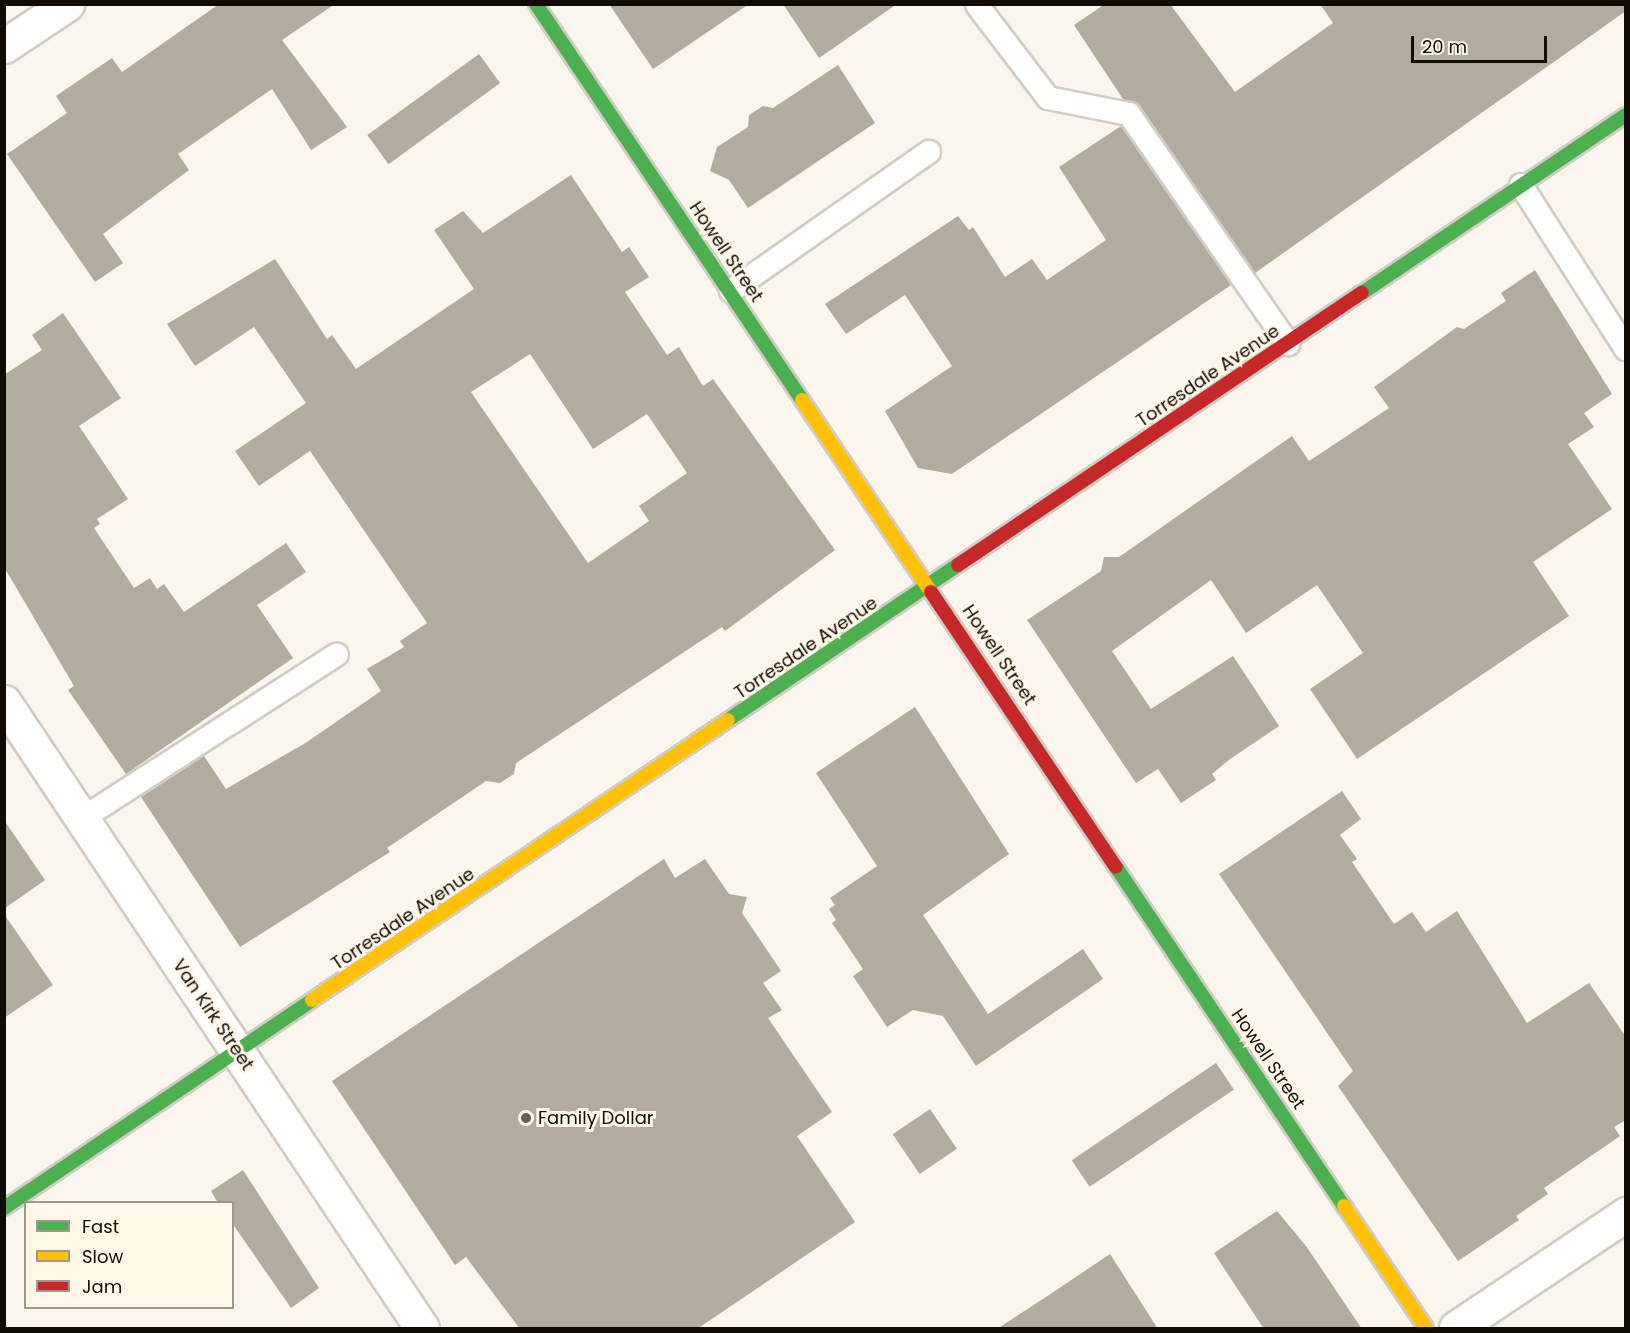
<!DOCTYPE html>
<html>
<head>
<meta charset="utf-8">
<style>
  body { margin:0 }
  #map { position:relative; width:1630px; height:1333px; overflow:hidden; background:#faf6ed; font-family:Poppins,sans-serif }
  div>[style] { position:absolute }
  .building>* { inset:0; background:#b2ac9f; transform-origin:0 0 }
  .roads { filter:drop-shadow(2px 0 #d1cdc4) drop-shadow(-2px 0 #d1cdc4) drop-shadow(0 2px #d1cdc4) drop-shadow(0 -2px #d1cdc4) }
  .lane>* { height:22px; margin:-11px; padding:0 11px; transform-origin:11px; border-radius:11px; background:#fefefc }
  .street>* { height:33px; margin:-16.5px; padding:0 16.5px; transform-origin:16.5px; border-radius:16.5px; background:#fefefc }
  .fast>* { height:14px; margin:-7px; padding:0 7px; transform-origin:7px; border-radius:7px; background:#4caf50 }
  .slow>* { height:14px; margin:-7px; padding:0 7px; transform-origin:7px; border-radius:7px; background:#ffc107 }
  .jam>* { height:14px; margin:-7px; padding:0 7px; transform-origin:7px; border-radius:7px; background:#c62828 }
  .dots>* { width:16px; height:16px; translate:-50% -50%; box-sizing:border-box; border:3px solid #fff7e8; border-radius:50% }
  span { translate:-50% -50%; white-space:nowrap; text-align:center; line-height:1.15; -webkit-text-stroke:6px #fff7e8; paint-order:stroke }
  .street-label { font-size:18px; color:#100c04 }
  .poi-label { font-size:18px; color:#100c04 }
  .left { translate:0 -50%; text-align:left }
  .frame { position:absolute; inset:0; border:6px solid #100c04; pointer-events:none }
  .legend { position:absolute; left:24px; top:1201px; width:210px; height:108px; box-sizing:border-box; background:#fff7e8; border:2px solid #9f998d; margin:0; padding:8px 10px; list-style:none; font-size:18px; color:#100c04 }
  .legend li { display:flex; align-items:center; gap:12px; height:30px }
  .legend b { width:30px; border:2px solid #9f998d }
  .scale { position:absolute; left:1411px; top:36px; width:136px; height:27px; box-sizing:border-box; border:3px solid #100c04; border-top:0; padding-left:8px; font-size:18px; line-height:21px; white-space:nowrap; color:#100c04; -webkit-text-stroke:4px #fff7e8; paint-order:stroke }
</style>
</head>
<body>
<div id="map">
  <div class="building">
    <div style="clip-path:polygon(219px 4px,335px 4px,282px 40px,347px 127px,311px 150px,272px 89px,178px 154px,189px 170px,103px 234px,123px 263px,95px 282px,7px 154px,67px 113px,56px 96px,112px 58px,122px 72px)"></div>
    <div style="clip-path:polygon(609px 4px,749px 4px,653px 69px)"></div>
    <div style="clip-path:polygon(783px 4px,897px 4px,819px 58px)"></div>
    <div style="clip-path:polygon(1105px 4px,1170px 4px,1235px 92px,1333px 23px,1320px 4px,1626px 4px,1626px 11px,1255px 273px,1140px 106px,1123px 99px,1074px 25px)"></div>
    <div style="left:479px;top:54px;width:36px;height:138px;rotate:54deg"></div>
    <div style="clip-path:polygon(838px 65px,875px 123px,748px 208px,729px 180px,710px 171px,717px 147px,748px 127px,749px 115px,763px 106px,773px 108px)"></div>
    <div style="clip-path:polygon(1121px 126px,1231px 285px,952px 474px,918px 468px,885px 411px,952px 366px,905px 295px,846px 334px,825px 304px,958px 216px,969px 230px,973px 227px,1005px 277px,1032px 259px,1047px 280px,1106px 240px,1059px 167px)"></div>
    <div style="clip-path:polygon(evenodd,571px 175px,622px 252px,629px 247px,649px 277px,625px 292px,667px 355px,679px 347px,703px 386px,713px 379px,835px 550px,725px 631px,722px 627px,516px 763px,514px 774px,500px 783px,486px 781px,387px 848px,390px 852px,240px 947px,141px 797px,204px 756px,226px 789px,307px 742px,381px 691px,367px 669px,404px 647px,400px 641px,427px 623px,310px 451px,259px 486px,235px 451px,306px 403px,254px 327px,195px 366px,167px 324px,275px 259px,327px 339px,332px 335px,356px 369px,474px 289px,434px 230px,463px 211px,483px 233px,571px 175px,530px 354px,593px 449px,647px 414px,687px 473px,639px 506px,649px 521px,588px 563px,471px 392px,530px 354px)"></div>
    <div style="clip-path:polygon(1535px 270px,1612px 394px,1584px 413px,1594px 427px,1568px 444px,1612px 509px,1533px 562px,1569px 616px,1357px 759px,1310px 689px,1363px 653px,1317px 585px,1246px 633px,1211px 580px,1112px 651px,1151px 709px,1233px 656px,1279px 726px,1230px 759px,1212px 774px,1216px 780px,1181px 803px,1158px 769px,1136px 783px,1027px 620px,1101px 571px,1104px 557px,1119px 557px,1292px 436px,1309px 461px,1389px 408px,1374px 387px,1457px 327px,1464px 329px,1506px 301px,1501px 293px)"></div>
    <div style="clip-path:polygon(63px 313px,121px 398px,79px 426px,128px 499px,97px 519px,100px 524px,94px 528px,134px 588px,150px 578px,157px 589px,164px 584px,184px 612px,286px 543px,306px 572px,257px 605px,293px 658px,126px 774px,68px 690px,74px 686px,4px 567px,4px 375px,42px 350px,32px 335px)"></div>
    <div style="clip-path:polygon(915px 707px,1009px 854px,923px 915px,988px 1014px,1083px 949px,1103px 979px,976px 1066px,943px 1016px,913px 1010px,887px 1027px,853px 976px,863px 969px,832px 923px,836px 920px,829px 909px,835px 905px,830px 898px,877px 866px,816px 773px)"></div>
    <div style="clip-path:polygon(1342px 791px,1361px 819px,1340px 835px,1357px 859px,1352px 862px,1394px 924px,1412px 912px,1426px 932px,1457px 911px,1527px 1023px,1589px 983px,1626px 1037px,1626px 1120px,1614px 1127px,1620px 1136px,1544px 1188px,1548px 1194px,1516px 1216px,1519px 1220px,1458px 1261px,1338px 1086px,1353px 1071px,1219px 874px)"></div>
    <div style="clip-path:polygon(4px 820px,45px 880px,4px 909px)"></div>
    <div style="clip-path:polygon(664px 859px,675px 878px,705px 859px,729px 894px,747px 897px,742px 913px,781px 971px,763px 983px,782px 1010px,768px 1018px,832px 1112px,797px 1136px,855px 1222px,697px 1329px,520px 1329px,466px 1257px,455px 1265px,332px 1081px)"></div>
    <div style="clip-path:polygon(4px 914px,53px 985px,4px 1018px)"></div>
    <div style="left:1216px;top:1063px;width:32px;height:174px;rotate:56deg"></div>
    <div style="left:930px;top:1109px;width:48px;height:45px;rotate:56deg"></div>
    <div style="clip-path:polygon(243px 1170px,319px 1288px,291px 1308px,232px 1223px,232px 1203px,218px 1203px,211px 1191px)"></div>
    <div style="clip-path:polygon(1277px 1211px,1306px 1246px,1362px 1329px,1264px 1329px,1214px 1253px)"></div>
    <div style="clip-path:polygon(1110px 1254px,1158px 1329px,997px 1329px,1052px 1293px)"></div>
  </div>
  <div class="roads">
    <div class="lane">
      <div style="left:977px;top:5px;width:117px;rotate:52.6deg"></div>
      <div style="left:1048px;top:98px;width:83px;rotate:11.2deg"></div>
      <div style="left:1129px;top:114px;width:280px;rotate:55.3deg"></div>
      <div style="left:1521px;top:185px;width:195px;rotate:57.4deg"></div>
      <div style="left:731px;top:291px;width:242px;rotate:-35.1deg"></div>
      <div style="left:83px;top:818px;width:302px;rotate:-32.8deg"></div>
    </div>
    <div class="street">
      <div style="left:4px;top:46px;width:76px;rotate:-33.7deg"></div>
      <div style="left:4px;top:702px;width:753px;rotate:56.27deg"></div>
      <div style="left:1456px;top:1328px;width:205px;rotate:-33.8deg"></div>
    </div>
    <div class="fast">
      <div style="left:536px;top:4px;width:477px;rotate:56.1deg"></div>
      <div style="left:1362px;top:293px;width:318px;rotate:-34deg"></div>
      <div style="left:728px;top:720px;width:277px;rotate:-34deg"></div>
      <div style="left:1116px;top:867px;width:409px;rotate:56.1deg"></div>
      <div style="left:4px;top:1208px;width:372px;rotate:-34deg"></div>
    </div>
    <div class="slow">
      <div style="left:802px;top:400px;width:231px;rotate:56.1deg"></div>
      <div style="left:312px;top:1000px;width:501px;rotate:-33.94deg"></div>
      <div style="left:1344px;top:1206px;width:147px;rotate:56.1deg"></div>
    </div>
    <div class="jam">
      <div style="left:958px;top:565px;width:487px;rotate:-34deg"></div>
      <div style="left:931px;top:592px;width:331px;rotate:56.1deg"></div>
    </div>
  </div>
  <div class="dots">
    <div style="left:526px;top:1118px;background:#625e56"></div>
  </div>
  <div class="street-label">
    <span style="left:726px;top:252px;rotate:56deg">Howell Street</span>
    <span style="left:1208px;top:376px;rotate:-34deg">Torresdale Avenue</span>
    <span style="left:806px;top:648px;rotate:-34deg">Torresdale Avenue</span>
    <span style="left:999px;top:655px;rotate:56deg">Howell Street</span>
    <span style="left:403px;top:919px;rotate:-34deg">Torresdale Avenue</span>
    <span style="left:213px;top:1015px;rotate:56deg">Van Kirk Street</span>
    <span style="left:1268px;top:1059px;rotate:56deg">Howell Street</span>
  </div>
  <div class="poi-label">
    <span class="left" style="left:538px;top:1118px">Family Dollar</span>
  </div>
  <div class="frame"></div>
  <ul class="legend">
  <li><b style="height:8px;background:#4caf50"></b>Fast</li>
  <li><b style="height:8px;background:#ffc107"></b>Slow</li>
  <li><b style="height:8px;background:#c62828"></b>Jam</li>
  </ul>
  <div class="scale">20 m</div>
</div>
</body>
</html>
